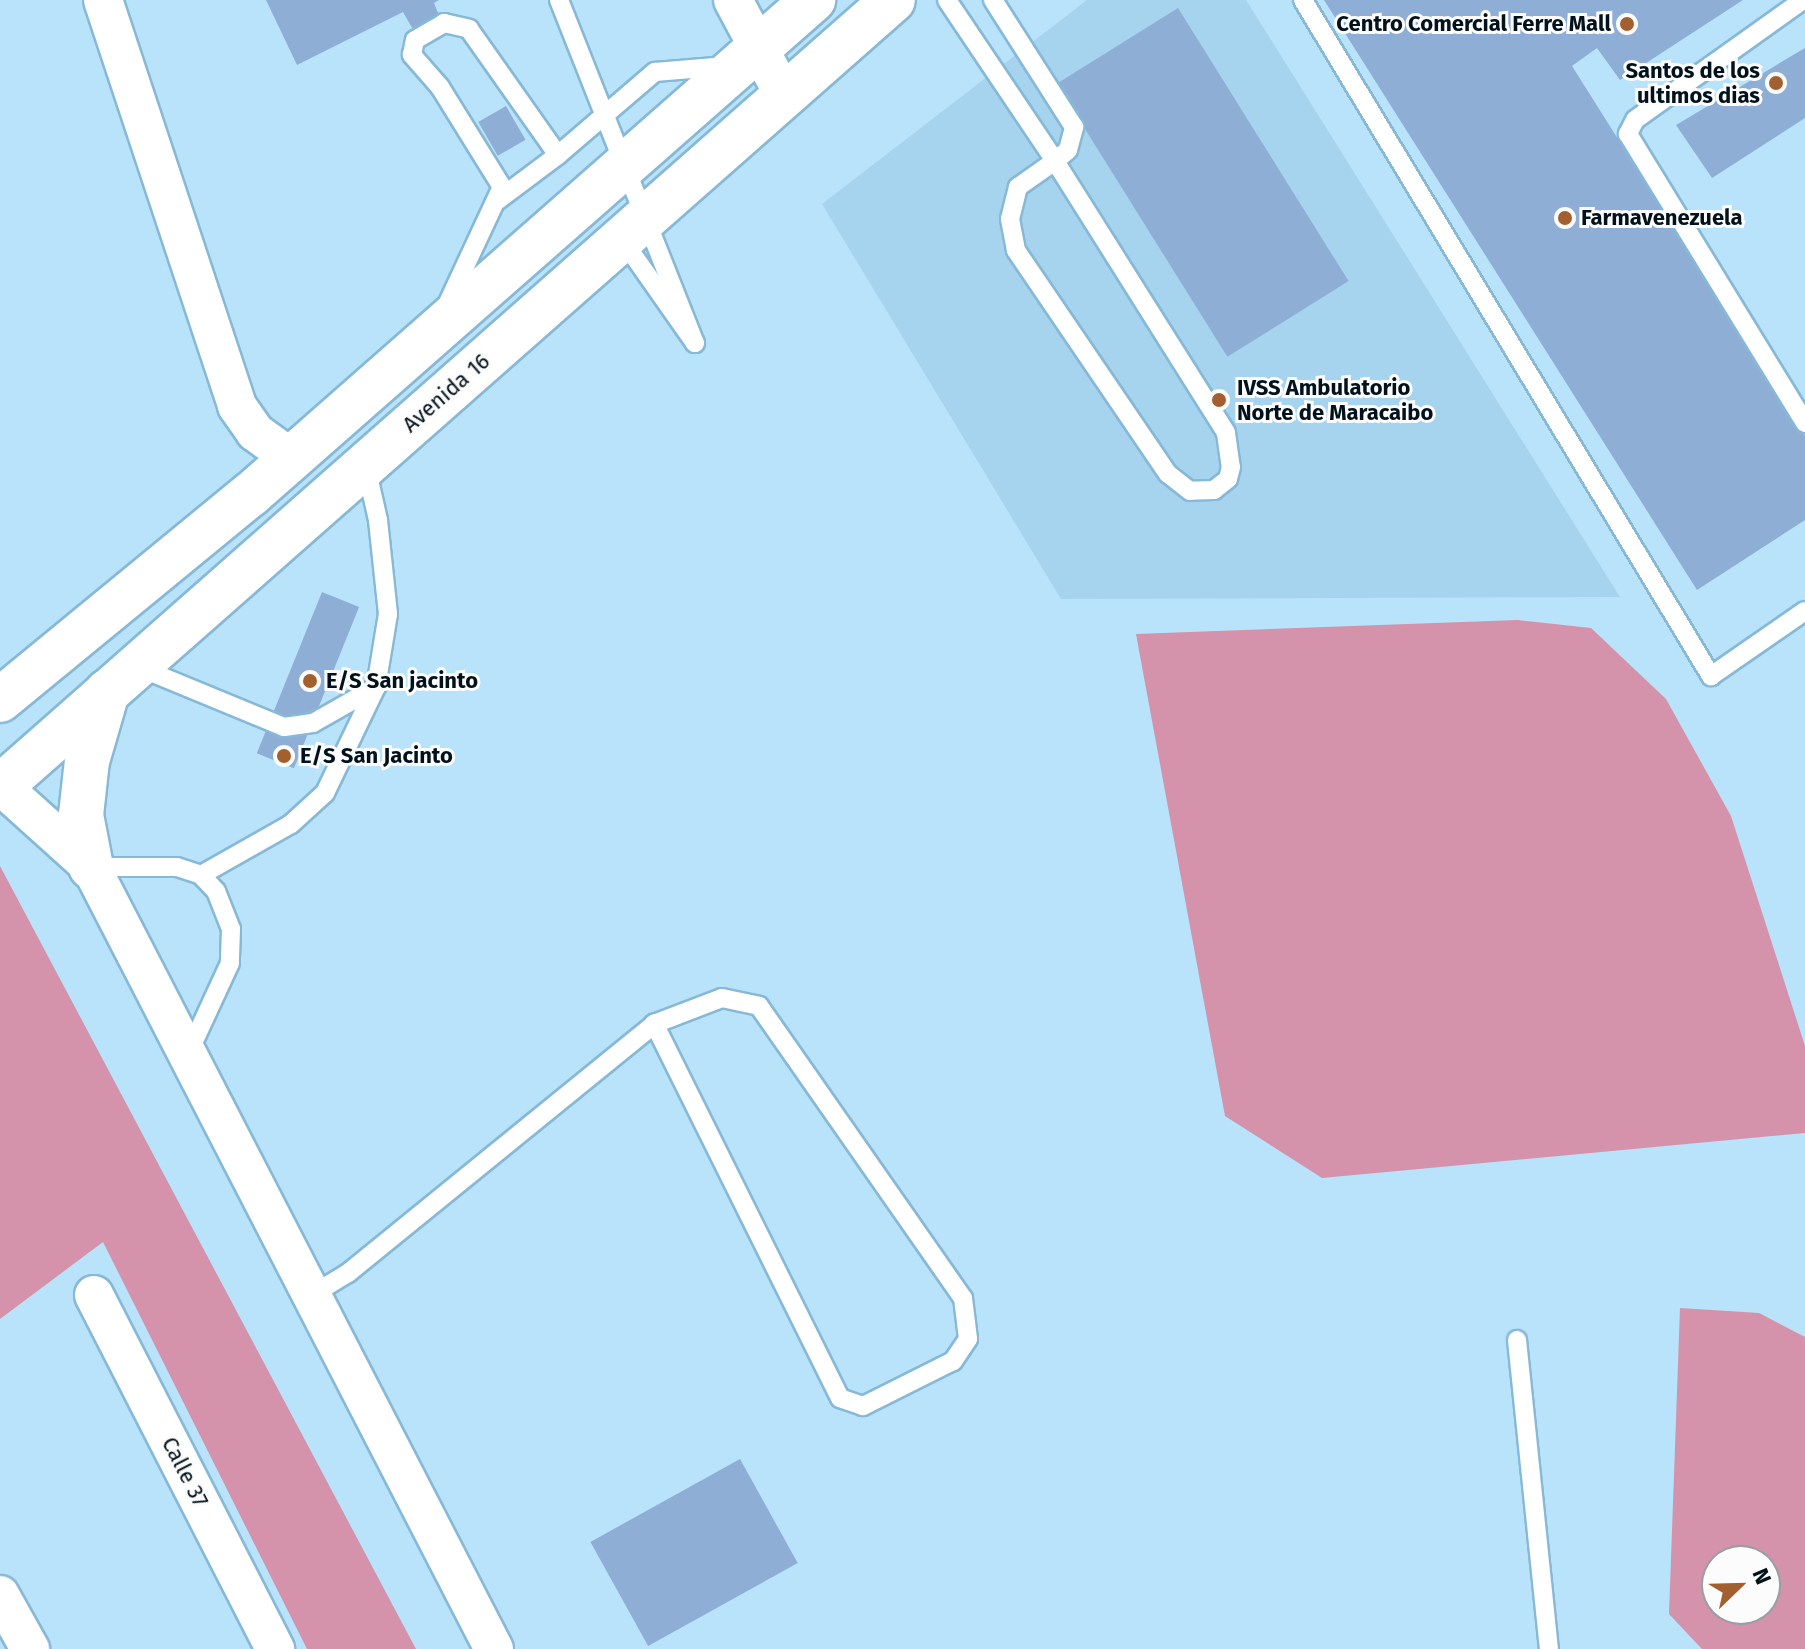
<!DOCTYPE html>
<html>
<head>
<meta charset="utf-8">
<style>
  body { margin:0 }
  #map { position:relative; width:1805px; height:1649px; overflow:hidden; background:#b9e2fb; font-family:"Fira Sans",sans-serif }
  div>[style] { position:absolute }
  .built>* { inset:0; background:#a6d4ef }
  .green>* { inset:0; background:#d492ab }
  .building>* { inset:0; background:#8faed6; transform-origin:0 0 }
  .roads { filter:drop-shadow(2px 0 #87b9d7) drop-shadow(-2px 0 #87b9d7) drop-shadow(0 2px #87b9d7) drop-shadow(0 -2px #87b9d7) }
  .lane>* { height:18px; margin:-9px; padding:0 9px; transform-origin:9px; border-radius:9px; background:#fff }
  .street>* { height:38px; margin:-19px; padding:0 19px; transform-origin:19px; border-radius:19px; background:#fff }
  .highway>* { height:44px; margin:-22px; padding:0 22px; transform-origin:22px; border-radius:22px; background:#fff }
  .dots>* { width:22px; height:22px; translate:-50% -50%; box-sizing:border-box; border:4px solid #fcfcfc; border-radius:50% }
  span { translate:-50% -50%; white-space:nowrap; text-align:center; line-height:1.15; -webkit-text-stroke:6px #fcfcfc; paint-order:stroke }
  .poi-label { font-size:22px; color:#01121c; font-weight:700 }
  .right { translate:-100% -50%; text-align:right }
  .left { translate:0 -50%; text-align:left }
  .street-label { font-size:22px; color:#01121c }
  .north { position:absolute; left:1701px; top:1545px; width:80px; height:80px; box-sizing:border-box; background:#fcfcfc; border:2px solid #989ea2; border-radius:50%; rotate:67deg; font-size:22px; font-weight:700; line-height:32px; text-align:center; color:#01121c }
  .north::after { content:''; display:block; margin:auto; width:28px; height:36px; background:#a3602e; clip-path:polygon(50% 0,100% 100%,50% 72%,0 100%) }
</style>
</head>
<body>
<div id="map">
  <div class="built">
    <div style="clip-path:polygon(1087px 0,1246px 0,1620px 597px,1061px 599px,822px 204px)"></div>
  </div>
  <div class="green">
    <div style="clip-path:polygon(1518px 620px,1591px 628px,1666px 699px,1731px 816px,1805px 1046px,1805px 1133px,1322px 1178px,1225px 1116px,1136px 634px)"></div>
    <div style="clip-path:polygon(0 866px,416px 1649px,307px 1649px,103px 1242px,0 1319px)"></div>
    <div style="clip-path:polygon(evenodd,1680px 1308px,1759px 1313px,1805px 1337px,1805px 1649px,1702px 1649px,1669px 1614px,1680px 1308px,1717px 1561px,1765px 1561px,1765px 1609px,1717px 1609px,1717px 1561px)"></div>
  </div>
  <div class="building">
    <div style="clip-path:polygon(266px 0,439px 0,434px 3px,440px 18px,415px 33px,403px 12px,297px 65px)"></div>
    <div style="clip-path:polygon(1324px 0,1743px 0,1620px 80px,1597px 48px,1572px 66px,1805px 436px,1805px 520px,1697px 590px)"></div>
    <div style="left:1178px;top:8px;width:322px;height:143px;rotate:58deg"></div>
    <div style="clip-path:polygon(1805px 48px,1805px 118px,1712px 178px,1676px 125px)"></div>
    <div style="left:506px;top:106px;width:39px;height:32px;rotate:60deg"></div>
    <div style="left:322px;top:592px;width:40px;height:174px;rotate:22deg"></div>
    <div style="left:740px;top:1459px;width:119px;height:171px;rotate:61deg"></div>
  </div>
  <div class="roads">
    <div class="lane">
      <div style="left:559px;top:0;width:369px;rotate:68.4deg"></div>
      <div style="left:695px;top:343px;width:127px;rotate:-125.1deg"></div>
      <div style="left:947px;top:0;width:194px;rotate:56.1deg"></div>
      <div style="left:1055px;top:161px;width:321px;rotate:57.8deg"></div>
      <div style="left:1226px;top:433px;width:34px;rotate:82deg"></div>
      <div style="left:1231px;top:467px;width:12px;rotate:104deg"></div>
      <div style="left:1228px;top:479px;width:18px;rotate:142deg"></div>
      <div style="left:1214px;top:490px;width:24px;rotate:178deg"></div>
      <div style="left:1190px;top:491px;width:28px;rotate:-142deg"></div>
      <div style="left:1168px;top:474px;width:271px;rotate:-124.2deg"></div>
      <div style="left:1016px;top:250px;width:32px;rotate:-101deg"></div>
      <div style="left:1010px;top:219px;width:33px;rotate:-76deg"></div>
      <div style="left:1018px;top:187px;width:45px;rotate:-35.1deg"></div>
      <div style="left:1055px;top:161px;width:17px;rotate:-40deg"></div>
      <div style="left:1068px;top:150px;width:24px;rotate:-75deg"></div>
      <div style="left:1074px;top:127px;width:151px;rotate:-122.5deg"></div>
      <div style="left:1303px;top:0;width:790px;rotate:58.89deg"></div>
      <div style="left:1711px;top:676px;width:114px;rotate:-34.7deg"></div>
      <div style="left:1803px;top:0;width:206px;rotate:144.5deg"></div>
      <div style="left:1635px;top:120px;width:16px;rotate:117deg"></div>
      <div style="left:1628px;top:134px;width:339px;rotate:58.5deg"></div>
      <div style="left:498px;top:200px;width:75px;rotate:-36.9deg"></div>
      <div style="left:446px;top:307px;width:132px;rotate:-65deg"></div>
      <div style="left:502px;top:187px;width:118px;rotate:-121.8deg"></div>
      <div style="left:440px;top:87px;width:43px;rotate:-131.2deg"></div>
      <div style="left:412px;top:55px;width:15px;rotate:-79deg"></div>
      <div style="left:415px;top:40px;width:34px;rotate:-30deg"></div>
      <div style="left:444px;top:23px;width:26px;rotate:13deg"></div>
      <div style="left:469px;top:29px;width:154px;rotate:54.8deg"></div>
      <div style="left:558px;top:155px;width:128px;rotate:-40.6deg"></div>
      <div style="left:655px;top:72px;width:72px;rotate:-4.8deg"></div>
      <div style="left:136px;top:666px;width:160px;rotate:22.4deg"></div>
      <div style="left:284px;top:727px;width:29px;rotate:-8deg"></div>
      <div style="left:313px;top:723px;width:73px;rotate:-29.7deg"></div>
      <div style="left:91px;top:867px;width:86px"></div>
      <div style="left:177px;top:867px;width:25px;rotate:18deg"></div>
      <div style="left:201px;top:875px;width:22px;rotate:47deg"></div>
      <div style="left:216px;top:891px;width:41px;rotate:68.5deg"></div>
      <div style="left:231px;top:929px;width:34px;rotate:92deg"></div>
      <div style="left:230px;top:963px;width:100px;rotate:114.8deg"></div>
      <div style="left:201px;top:875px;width:103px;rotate:-29.5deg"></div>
      <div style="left:291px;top:824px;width:46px;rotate:-42.4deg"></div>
      <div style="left:325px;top:793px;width:118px;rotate:-64.3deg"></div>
      <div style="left:376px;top:687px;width:74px;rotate:-80.7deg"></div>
      <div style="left:388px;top:614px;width:95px;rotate:-96.1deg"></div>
      <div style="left:378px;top:520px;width:54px;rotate:-102.8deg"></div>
      <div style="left:312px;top:1295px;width:42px;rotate:-31.4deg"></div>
      <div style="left:348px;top:1273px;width:395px;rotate:-39.1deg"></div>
      <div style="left:654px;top:1024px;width:73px;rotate:-20.9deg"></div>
      <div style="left:722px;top:998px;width:38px;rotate:12deg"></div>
      <div style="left:759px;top:1006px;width:356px;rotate:55.1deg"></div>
      <div style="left:963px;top:1298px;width:41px;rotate:83deg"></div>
      <div style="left:968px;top:1339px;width:27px;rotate:124deg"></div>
      <div style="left:953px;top:1361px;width:101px;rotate:153.4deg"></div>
      <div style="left:863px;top:1406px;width:24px;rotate:-161deg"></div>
      <div style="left:840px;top:1398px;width:418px;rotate:-116.4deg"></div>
      <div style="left:1517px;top:1340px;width:311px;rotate:84.1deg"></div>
    </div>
    <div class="street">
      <div style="left:103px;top:0;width:428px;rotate:71.7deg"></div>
      <div style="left:237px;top:406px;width:32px;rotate:55deg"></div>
      <div style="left:255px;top:432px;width:44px;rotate:35.8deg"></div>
      <div style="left:733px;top:0;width:108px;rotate:61.8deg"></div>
      <div style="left:0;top:785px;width:122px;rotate:42deg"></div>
      <div style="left:91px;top:867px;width:880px;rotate:62.74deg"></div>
      <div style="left:94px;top:1295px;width:398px;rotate:62.9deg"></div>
      <div style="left:0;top:1595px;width:62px;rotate:60.9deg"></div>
    </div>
    <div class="highway">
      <div style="left:0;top:700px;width:323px;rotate:-39.4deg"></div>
      <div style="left:250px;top:495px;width:750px;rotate:-41.32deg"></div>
      <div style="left:0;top:787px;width:1190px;rotate:-41.39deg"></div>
      <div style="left:91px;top:867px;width:53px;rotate:-100.9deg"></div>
      <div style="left:81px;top:815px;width:54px;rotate:-83.7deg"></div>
      <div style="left:87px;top:761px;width:72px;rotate:-73.8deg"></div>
    </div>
  </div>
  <div class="dots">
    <div style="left:1627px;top:24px;background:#a3602e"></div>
    <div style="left:1776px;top:83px;background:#a3602e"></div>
    <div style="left:1565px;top:218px;background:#a3602e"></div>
    <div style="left:1219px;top:400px;background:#a3602e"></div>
    <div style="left:310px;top:681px;background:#a3602e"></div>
    <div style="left:284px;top:756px;background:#a3602e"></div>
  </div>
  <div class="poi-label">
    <span class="right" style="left:1611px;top:24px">Centro Comercial Ferre Mall</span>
    <span class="right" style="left:1760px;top:83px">Santos de los<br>ultimos dias</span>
    <span class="left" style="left:1581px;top:218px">Farmavenezuela</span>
    <span class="left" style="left:1237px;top:400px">IVSS Ambulatorio<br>Norte de Maracaibo</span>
    <span class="left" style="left:326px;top:681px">E/S San jacinto</span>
    <span class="left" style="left:300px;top:756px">E/S San Jacinto</span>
  </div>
  <div class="street-label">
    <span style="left:446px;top:393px;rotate:-41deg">Avenida 16</span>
    <span style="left:185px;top:1472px;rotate:63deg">Calle 37</span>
  </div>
  <div class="north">N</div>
</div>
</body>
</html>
